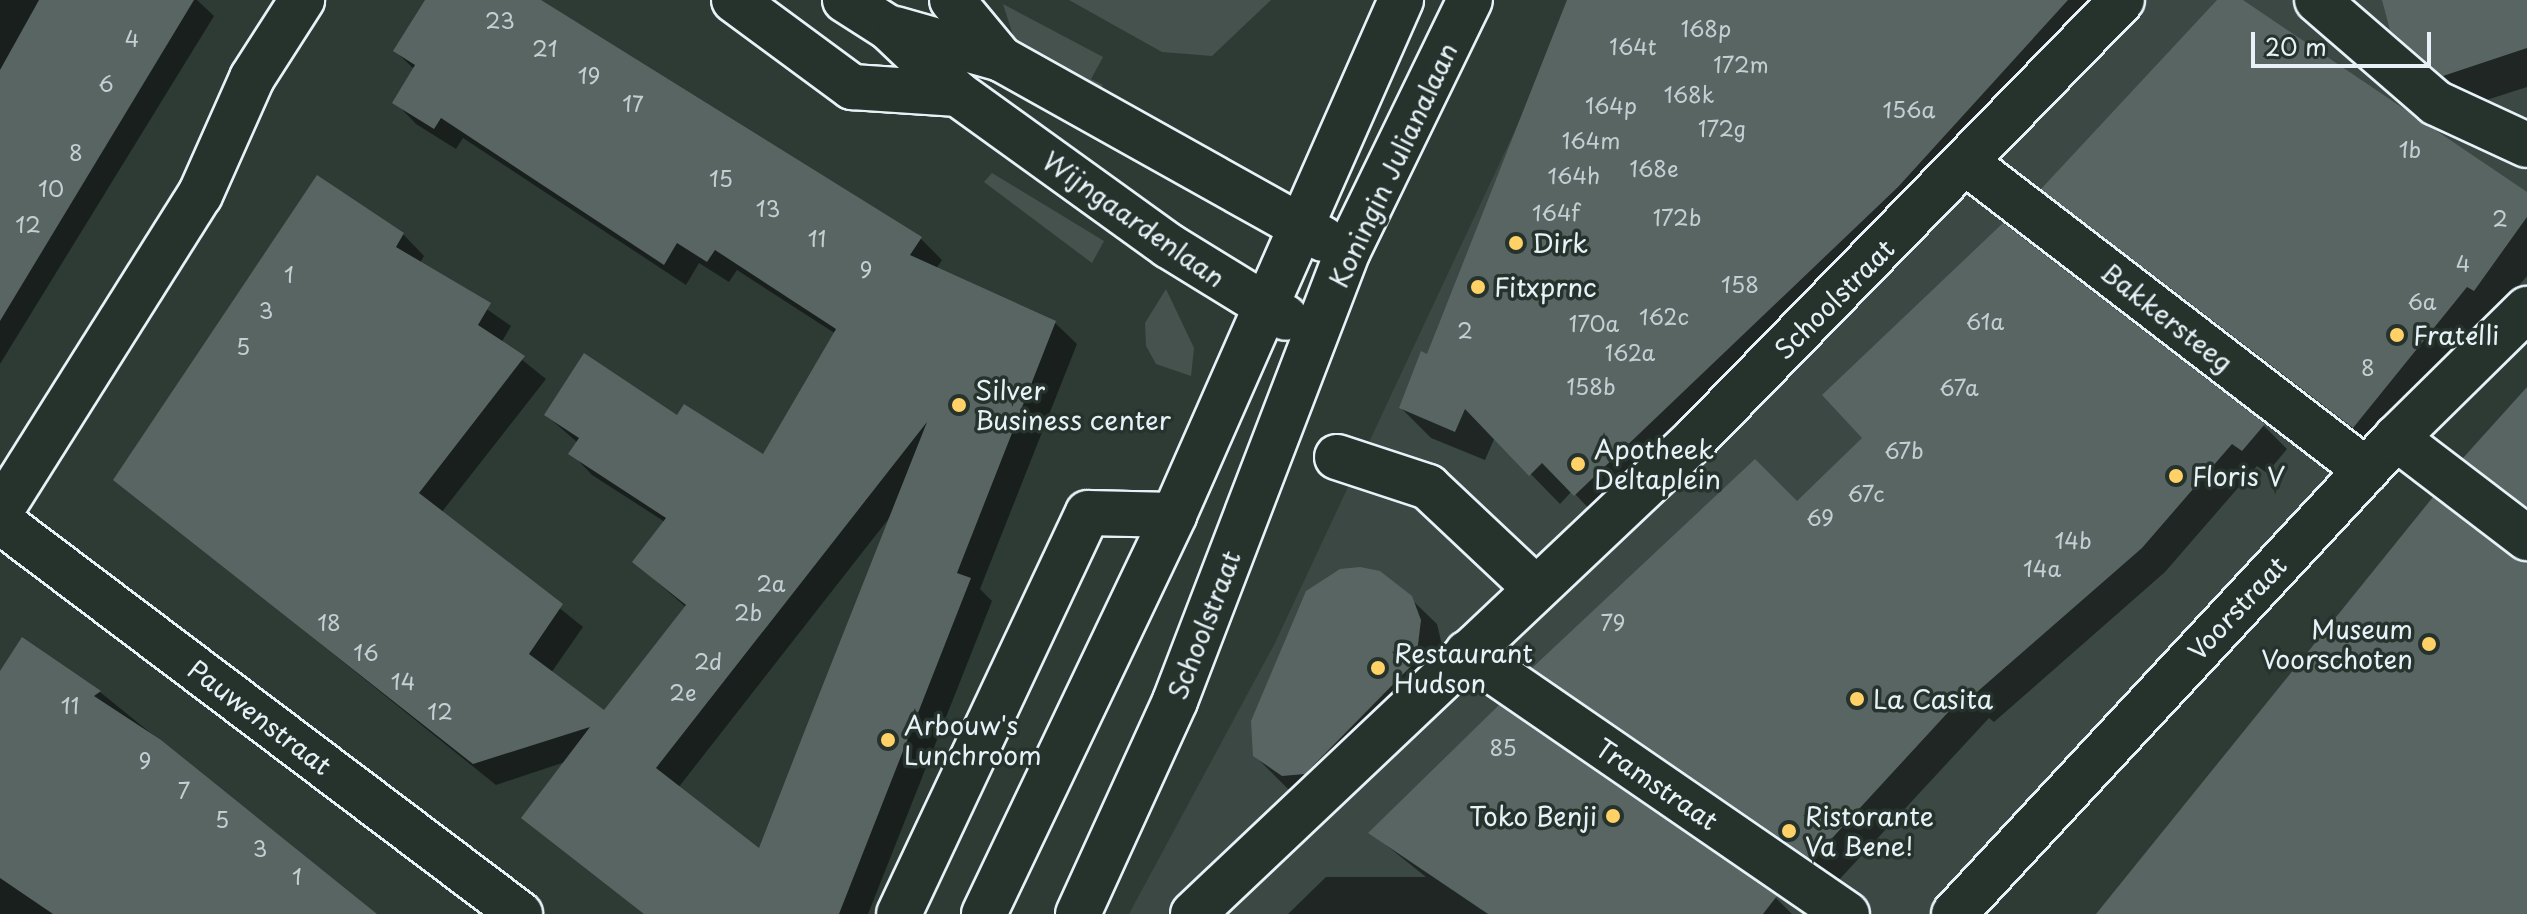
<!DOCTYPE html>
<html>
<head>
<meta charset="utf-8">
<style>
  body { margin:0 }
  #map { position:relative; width:2527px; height:914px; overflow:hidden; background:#2e3b35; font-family:"Playpen Sans",sans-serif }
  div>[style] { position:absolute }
  .built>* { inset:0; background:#3b4843 }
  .green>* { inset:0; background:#45524e }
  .shadow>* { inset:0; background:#0007 }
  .building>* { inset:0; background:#596563 }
  .roads { filter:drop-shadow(2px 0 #e8f1f8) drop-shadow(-2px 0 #e8f1f8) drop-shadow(0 2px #e8f1f8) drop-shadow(0 -2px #e8f1f8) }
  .minor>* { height:44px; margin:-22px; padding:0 22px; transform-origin:22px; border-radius:22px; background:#26332d }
  .major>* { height:44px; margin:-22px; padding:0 22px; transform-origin:22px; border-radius:22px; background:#26332d }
  .dots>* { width:22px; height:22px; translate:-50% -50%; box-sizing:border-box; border:4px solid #26332d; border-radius:50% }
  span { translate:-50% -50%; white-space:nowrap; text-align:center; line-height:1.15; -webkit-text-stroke:7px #26332d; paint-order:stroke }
  .number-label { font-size:22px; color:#c4ced3 }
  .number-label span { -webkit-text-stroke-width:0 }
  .street-label { font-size:26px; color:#e8f1f8 }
  .poi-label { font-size:26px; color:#e8f1f8 }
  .left { translate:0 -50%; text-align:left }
  .right { translate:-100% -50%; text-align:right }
  .scale { position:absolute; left:2251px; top:32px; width:180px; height:36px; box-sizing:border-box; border:4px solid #e8f1f8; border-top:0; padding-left:10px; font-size:24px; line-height:28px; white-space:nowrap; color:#e8f1f8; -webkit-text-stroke:6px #26332d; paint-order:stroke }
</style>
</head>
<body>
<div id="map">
  <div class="built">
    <div style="clip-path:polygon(1576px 0,2527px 0,2527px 328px,1978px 914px,1129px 914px,1275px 643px)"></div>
  </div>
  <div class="green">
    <div style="clip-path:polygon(1069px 0,1271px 0,1212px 56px,1162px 52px)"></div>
    <div style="clip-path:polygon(1003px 4px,1103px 57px,1091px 79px,1103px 85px,1095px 96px,1020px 57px)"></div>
    <div style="clip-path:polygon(992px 173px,1104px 241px,1092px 263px,984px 182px)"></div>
    <div style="clip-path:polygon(1166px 289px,1194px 348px,1191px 376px,1156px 364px,1146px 346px,1145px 323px)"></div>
  </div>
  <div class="shadow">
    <div style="clip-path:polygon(0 0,197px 0,214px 16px,0 364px)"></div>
    <div style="clip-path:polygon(evenodd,427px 0,537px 0,921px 239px,942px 260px,936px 269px,1055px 323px,1077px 344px,980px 589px,992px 601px,868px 914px,646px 914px,524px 817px,565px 762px,496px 785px,116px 479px,403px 234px,424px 256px,420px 263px,511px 326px,501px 343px,546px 379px,441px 513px,583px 627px,551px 673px,604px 713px,687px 608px,634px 562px,665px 522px,592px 475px,571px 453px,578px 443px,546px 415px,677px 418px,763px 457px,836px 334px,737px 270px,729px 282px,699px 263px,686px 285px,463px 138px,456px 149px,416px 124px,395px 102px,415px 70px,395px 51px,427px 0,890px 517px,760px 852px,678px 788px,890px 517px)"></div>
    <div style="clip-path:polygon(1570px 0,2125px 0,1604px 524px,1572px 491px,1560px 504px,1495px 437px,1485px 460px,1431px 438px,1401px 408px,1428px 357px)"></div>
    <div style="clip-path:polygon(2220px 0,2239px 0,2527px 195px,2527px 276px,2378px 452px,2044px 189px)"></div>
    <div style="clip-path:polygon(2384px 0,2527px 0,2527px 87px,2474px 104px,2392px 29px)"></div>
    <div style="clip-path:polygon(2527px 395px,2527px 510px,2466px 458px)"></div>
    <div style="clip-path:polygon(2263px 425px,2287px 449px,2267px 473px,2257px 466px,2165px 572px,1994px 722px,1989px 718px,1837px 882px,1535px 668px,1797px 504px)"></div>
    <div style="clip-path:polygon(1410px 598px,1437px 624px,1447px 666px,1293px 794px,1255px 756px)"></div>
    <div style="clip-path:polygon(22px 639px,100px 692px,374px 914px,0 914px,0 674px)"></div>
    <div style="clip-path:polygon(1499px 708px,1776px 898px,1792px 914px,1288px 914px,1326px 877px,1426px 877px,1371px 833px)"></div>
  </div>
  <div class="building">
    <div style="clip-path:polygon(39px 0,194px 0,0 321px,0 70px)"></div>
    <div style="clip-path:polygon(evenodd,425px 0,541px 0,922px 237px,910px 255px,1056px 321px,957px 573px,971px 578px,839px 914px,644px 914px,521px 818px,590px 727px,473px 764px,113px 480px,317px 175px,404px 233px,396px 247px,491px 303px,478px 325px,525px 356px,419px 493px,563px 604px,529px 654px,604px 710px,686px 605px,632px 562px,666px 518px,568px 454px,579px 438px,544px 415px,584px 353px,677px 415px,684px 404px,763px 454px,836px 329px,715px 250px,707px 262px,677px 243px,664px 265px,441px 118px,434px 129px,392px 103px,415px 65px,393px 51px,425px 0,927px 422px,807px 725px,759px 848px,656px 768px,927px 422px)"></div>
    <div style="clip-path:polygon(1567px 0,2068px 0,1898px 187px,1574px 496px,1542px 463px,1529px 476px,1465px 409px,1455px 432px,1399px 408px,1421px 351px,1427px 354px)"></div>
    <div style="clip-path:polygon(2217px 0,2243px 0,2527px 192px,2527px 217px,2474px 291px,2467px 287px,2353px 428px,2041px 189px)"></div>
    <div style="clip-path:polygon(2382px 0,2527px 0,2527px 48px,2443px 76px,2390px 30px)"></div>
    <div style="clip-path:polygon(2003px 223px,2265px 424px,2242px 451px,2232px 444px,2142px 548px,1969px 699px,1964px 695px,1812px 860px,1532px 668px,1755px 459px,1797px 501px,1862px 438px,1822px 395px)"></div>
    <div style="clip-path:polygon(2527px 387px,2527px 507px,2463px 458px)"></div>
    <div style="clip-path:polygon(2433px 497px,2527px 562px,2527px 914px,2096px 914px)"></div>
    <div style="clip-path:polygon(1360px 567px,1380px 571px,1412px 596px,1421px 620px,1416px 661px,1305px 774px,1282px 776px,1253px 756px,1251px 721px,1306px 591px,1340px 569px)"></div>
    <div style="clip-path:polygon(22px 637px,101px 691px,94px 696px,161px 740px,377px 914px,53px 914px,0 878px,0 671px)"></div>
    <div style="clip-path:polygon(1499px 705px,1777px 896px,1763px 914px,1488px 914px,1368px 833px)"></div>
  </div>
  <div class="roads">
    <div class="minor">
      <div style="left:734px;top:0;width:147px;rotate:36.4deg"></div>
      <div style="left:852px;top:87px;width:106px;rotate:3.8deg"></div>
      <div style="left:952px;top:0;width:77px;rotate:50.3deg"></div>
      <div style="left:2317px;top:0;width:157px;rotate:40.9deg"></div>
      <div style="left:2436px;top:103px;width:100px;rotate:24.8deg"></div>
      <div style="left:1969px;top:165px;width:501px;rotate:37.53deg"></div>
      <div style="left:2396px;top:438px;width:165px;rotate:37.4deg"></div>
      <div style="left:1337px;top:457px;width:96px;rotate:18.2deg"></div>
      <div style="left:1428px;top:487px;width:147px;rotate:43.3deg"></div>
      <div style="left:0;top:512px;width:375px;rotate:-57.8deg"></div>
      <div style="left:200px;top:195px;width:128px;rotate:-66deg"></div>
      <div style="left:252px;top:78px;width:93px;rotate:-57.3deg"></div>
      <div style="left:0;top:521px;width:652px;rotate:37.08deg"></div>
      <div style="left:1467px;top:653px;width:461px;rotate:34.5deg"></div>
      <div style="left:899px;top:914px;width:443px;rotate:-64.8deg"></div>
      <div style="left:1088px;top:513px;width:86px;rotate:1.3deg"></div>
      <div style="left:1193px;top:914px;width:693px;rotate:-43.42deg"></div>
      <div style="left:1696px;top:438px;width:611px;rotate:-45.8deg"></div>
      <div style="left:1954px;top:914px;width:650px;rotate:-47.12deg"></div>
      <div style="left:2396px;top:438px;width:184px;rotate:-44.6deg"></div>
    </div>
    <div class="major">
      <div style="left:845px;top:0;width:52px;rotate:32.5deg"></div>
      <div style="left:889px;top:28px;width:95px;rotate:43.7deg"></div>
      <div style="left:958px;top:94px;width:260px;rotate:35.8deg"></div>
      <div style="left:1169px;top:246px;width:137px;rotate:31.6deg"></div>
      <div style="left:895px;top:29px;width:110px;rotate:15.8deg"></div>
      <div style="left:1001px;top:59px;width:369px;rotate:29.2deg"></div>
      <div style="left:984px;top:914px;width:442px;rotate:-64.5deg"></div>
      <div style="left:1174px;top:515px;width:563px;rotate:-66.21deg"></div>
      <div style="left:1078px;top:914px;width:234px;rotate:-65.5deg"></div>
      <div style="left:1175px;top:701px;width:482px;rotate:-69deg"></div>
      <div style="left:1348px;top:251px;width:279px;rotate:-64.1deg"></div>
    </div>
  </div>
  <div class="dots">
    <div style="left:1516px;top:243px;background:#ffd166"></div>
    <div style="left:1478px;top:287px;background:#ffd166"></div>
    <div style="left:2397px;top:335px;background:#ffd166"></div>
    <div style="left:959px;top:405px;background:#ffd166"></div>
    <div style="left:1578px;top:464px;background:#ffd166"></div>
    <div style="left:2176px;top:476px;background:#ffd166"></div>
    <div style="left:2429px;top:644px;background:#ffd166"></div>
    <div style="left:1378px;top:668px;background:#ffd166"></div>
    <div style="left:1857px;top:699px;background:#ffd166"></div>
    <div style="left:888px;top:740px;background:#ffd166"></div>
    <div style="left:1613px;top:816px;background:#ffd166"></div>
    <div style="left:1789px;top:831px;background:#ffd166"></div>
  </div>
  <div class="number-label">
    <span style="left:500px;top:20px">23</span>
    <span style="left:1706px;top:28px">168p</span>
    <span style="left:132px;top:38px">4</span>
    <span style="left:1633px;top:46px">164t</span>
    <span style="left:545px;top:48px">21</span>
    <span style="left:1741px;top:64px">172m</span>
    <span style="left:589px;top:75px">19</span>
    <span style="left:106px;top:83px">6</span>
    <span style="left:1689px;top:94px">168k</span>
    <span style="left:633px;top:103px">17</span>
    <span style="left:1611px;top:105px">164p</span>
    <span style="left:1909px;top:109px">156a</span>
    <span style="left:1722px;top:128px">172g</span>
    <span style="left:1591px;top:140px">164m</span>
    <span style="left:2410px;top:149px">1b</span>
    <span style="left:76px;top:152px">8</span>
    <span style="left:1654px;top:168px">168e</span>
    <span style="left:1574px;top:175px">164h</span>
    <span style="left:721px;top:178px">15</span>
    <span style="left:51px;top:188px">10</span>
    <span style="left:768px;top:208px">13</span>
    <span style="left:1556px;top:212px">164f</span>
    <span style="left:1677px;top:217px">172b</span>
    <span style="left:2500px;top:218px">2</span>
    <span style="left:28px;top:224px">12</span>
    <span style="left:817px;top:238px">11</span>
    <span style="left:2463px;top:263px">4</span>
    <span style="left:866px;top:269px">9</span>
    <span style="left:289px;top:274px">1</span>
    <span style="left:1740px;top:284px">158</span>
    <span style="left:2422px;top:301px">6a</span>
    <span style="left:266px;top:310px">3</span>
    <span style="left:1664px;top:316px">162c</span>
    <span style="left:1985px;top:321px">61a</span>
    <span style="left:1594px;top:323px">170a</span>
    <span style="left:1465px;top:330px">2</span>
    <span style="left:243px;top:346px">5</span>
    <span style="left:1630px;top:352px">162a</span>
    <span style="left:2368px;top:367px">8</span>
    <span style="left:1591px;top:386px">158b</span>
    <span style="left:1959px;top:387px">67a</span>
    <span style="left:1904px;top:450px">67b</span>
    <span style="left:1866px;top:493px">67c</span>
    <span style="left:1820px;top:517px">69</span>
    <span style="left:2073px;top:540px">14b</span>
    <span style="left:2042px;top:568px">14a</span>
    <span style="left:771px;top:583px">2a</span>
    <span style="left:748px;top:612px">2b</span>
    <span style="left:329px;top:622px">18</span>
    <span style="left:1613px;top:622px">79</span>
    <span style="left:366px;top:652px">16</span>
    <span style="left:708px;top:661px">2d</span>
    <span style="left:403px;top:681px">14</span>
    <span style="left:683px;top:692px">2e</span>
    <span style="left:70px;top:705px">11</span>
    <span style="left:440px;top:711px">12</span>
    <span style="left:1503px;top:747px">85</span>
    <span style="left:145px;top:760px">9</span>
    <span style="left:184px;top:790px">7</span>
    <span style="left:222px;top:819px">5</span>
    <span style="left:260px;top:848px">3</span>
    <span style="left:297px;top:876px">1</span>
  </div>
  <div class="street-label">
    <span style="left:1393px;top:165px;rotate:-65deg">Koningin Julianalaan</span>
    <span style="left:1134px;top:219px;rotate:35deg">Wijngaardenlaan</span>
    <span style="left:1834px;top:299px;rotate:-45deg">Schoolstraat</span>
    <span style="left:2167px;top:317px;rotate:38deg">Bakkersteeg</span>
    <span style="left:2237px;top:608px;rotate:-47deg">Voorstraat</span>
    <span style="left:1204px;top:625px;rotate:-69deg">Schoolstraat</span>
    <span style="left:260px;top:717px;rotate:37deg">Pauwenstraat</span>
    <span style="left:1657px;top:784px;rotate:34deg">Tramstraat</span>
  </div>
  <div class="poi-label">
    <span class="left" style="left:1532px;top:243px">Dirk</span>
    <span class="left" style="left:1494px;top:287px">Fitxprnc</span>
    <span class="left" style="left:2413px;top:335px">Fratelli</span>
    <span class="left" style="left:975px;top:405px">Silver<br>Business center</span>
    <span class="left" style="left:1594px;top:464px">Apotheek<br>Deltaplein</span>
    <span class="left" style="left:2192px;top:476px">Floris V</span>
    <span class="right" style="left:2413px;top:644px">Museum<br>Voorschoten</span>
    <span class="left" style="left:1394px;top:668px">Restaurant<br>Hudson</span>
    <span class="left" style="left:1873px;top:699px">La Casita</span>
    <span class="left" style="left:904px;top:740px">Arbouw's<br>Lunchroom</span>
    <span class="right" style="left:1597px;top:816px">Toko Benji</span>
    <span class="left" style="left:1805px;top:831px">Ristorante<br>Va Bene!</span>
  </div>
  <div class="scale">20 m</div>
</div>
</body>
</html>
